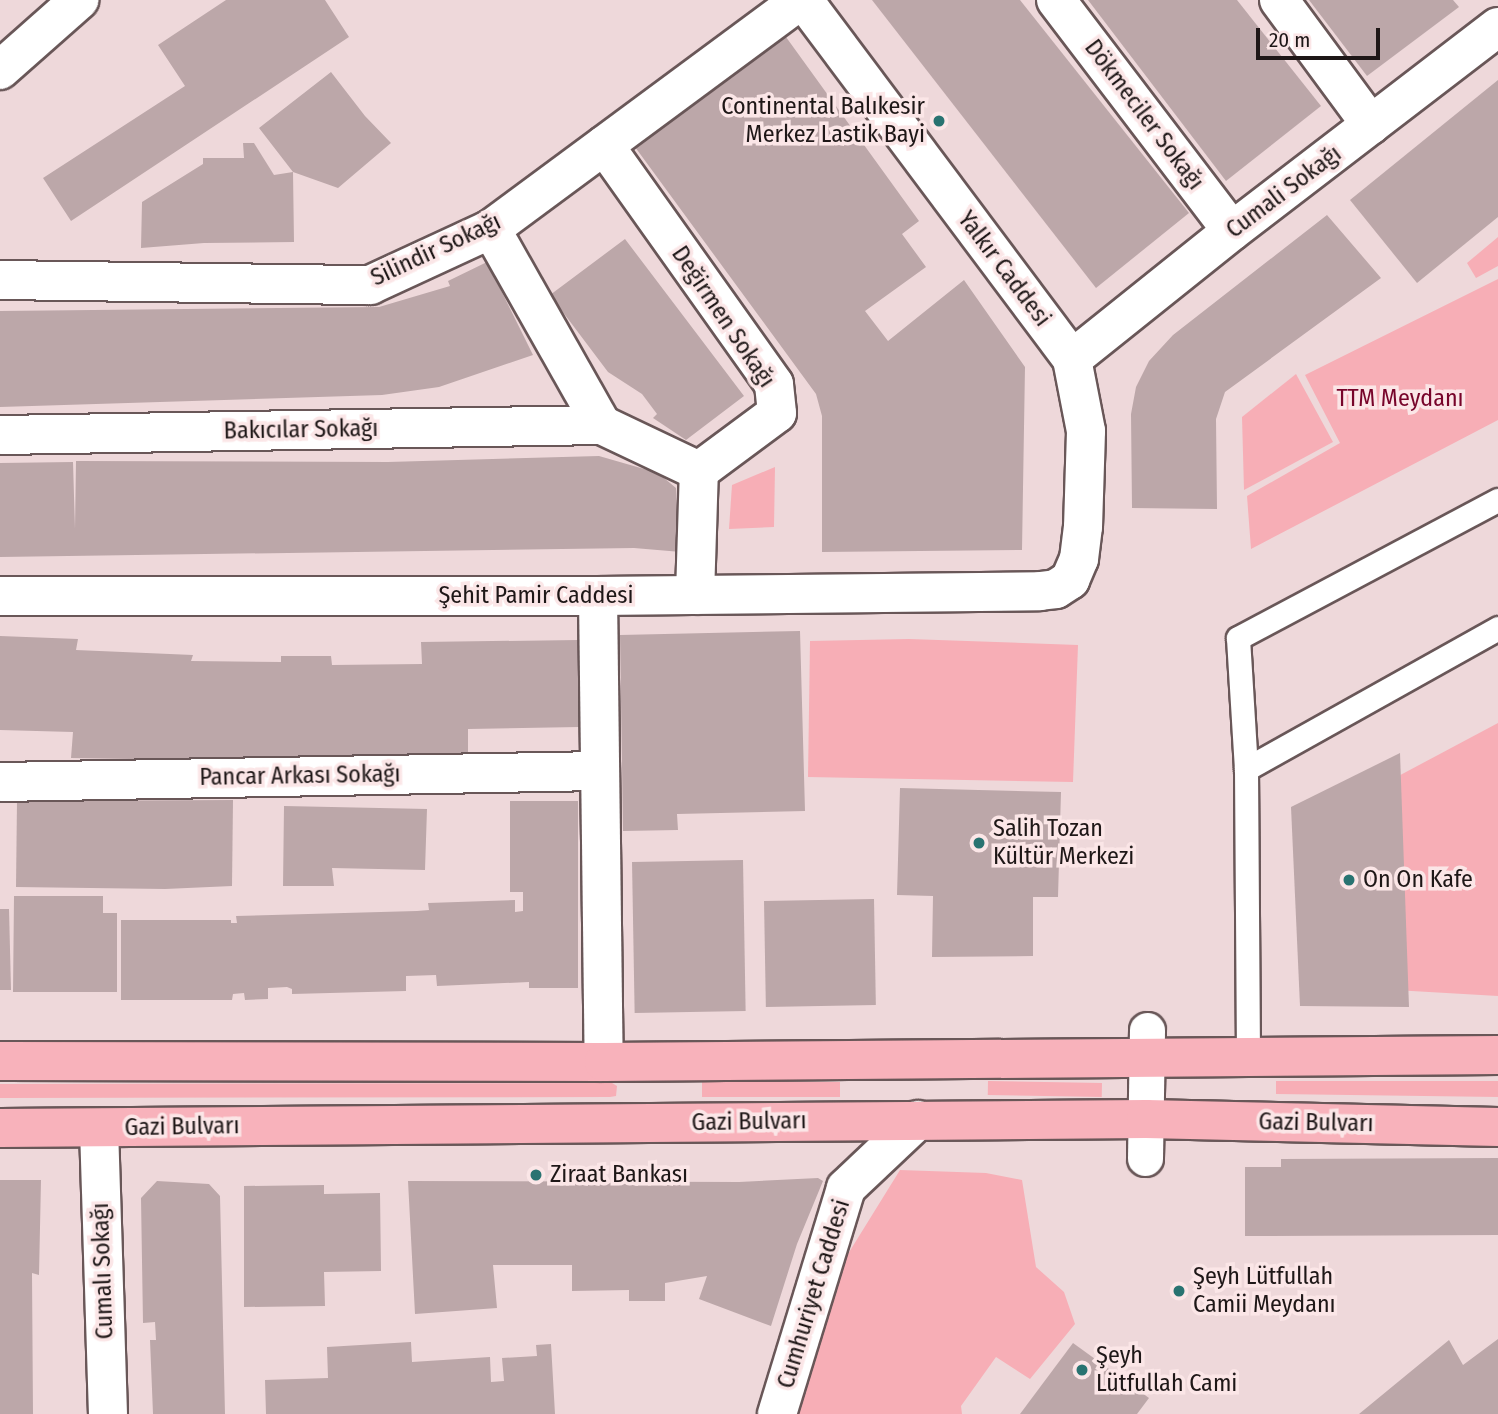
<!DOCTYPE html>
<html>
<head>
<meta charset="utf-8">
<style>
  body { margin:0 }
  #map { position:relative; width:1498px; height:1414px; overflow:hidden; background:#eed8da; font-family:"Fira Sans Condensed",sans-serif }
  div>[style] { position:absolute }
  .green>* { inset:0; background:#f7aeb6; transform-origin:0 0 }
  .building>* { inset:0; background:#bca7a9; transform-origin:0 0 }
  .roads { filter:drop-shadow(2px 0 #695758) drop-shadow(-2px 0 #695758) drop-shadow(0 2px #695758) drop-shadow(0 -2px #695758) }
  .service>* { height:23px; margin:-11.5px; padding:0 11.5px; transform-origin:11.5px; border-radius:11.5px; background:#fff }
  .pedestrian>* { height:35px; margin:-17.5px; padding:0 17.5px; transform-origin:17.5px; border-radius:17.5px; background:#fff }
  .minor>* { height:38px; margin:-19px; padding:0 19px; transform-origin:19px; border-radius:19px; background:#fff }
  .tertiary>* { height:38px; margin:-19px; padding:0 19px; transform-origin:19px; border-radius:19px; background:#fff }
  .trunk>* { height:38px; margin:-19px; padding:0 19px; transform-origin:19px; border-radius:19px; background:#f8b2bb }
  .dots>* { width:19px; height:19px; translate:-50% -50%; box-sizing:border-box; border:4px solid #fbe6e7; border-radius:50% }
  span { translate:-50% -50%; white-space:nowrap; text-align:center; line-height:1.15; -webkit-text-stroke:7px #fbe6e7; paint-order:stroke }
  .poi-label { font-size:24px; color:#1e1717 }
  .right { translate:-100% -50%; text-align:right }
  .left { translate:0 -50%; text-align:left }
  .street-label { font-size:24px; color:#1e1717 }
  .park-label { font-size:24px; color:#77042a }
  .scale { position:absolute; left:1256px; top:28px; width:124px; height:32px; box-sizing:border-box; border:4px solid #1e1717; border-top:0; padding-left:9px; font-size:21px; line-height:24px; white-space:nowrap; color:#1e1717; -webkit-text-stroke:5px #fbe6e7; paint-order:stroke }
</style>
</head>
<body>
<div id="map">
  <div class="green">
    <div style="clip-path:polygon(1498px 237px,1498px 266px,1476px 278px,1467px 263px)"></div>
    <div style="clip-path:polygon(1498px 279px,1498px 420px,1251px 549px,1247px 496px,1340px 443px,1305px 375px)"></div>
    <div style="clip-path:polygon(1296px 374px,1333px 442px,1244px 490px,1242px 417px)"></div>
    <div style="clip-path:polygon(775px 467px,774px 527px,729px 529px,732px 485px)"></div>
    <div style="clip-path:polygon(909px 639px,1078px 645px,1073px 782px,808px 777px,810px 641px)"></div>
    <div style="clip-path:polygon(1498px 723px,1498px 996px,1308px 985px,1299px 829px)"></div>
    <div style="left:988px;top:1081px;width:114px;height:14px;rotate:1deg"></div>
    <div style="clip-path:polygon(1276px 1081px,1498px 1081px,1498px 1097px,1276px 1094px)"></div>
    <div style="left:702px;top:1082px;width:138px;height:15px"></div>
    <div style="clip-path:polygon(612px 1083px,617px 1086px,616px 1096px,610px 1097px,0 1098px,0 1084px)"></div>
    <div style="clip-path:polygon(900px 1170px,986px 1173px,1022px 1180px,1036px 1267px,1064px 1292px,1075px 1324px,1030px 1379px,996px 1357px,961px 1406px,962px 1414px,799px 1414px,812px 1354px,843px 1262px)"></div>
  </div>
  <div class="building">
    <div style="clip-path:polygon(226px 0,325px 0,349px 37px,71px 221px,43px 178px,185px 86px,158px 45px)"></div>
    <div style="clip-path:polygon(872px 0,1020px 0,1189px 213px,1096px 288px)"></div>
    <div style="clip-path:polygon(1088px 0,1237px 0,1321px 106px,1226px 181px)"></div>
    <div style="clip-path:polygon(1309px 0,1453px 0,1459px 7px,1367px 76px)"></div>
    <div style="clip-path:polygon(786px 37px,919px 221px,902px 234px,926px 267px,865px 311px,888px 341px,964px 280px,1025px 367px,1022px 550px,822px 552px,822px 416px,816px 394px,635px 147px)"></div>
    <div style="clip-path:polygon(331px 72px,365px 116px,391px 143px,338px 188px,293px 172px,259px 128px)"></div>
    <div style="clip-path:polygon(1498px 80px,1498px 217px,1417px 283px,1350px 200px)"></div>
    <div style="clip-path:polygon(243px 143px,254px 143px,274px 175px,293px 172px,294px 242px,204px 243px,141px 248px,142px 202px,203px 164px,203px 158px,244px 158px)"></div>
    <div style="clip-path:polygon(1327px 215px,1381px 278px,1225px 392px,1216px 419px,1217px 509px,1132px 508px,1131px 414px,1136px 387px,1149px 361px,1173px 335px)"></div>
    <div style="clip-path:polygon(625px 239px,744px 396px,686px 440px,653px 418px,657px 414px,642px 394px,608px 372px,550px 295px)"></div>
    <div style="clip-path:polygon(487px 262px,533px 355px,439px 387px,382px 395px,0 407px,0 311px,379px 307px,450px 286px,448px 281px)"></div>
    <div style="clip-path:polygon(599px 456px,658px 473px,676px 488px,681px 552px,634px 548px,0 557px,0 463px,73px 462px,75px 529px,76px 461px,388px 462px)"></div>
    <div style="clip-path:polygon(800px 631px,805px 811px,677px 814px,678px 830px,623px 831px,620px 635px)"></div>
    <div style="clip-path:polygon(0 636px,78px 639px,76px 650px,193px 655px,191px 661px,281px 662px,281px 656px,331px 656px,332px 665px,422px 664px,421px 642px,578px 640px,579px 727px,468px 729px,468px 757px,189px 760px,71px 758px,73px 732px,0 730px)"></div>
    <div style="clip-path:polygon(1400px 753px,1409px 1007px,1300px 1006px,1291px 807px)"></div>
    <div style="clip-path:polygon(900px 788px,1061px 792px,1058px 897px,1033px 897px,1033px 956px,932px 957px,933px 896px,897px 895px)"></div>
    <div style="clip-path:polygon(233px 800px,232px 886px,165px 889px,16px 887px,17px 801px)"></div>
    <div style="clip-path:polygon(510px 801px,578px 801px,578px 988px,529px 988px,529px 982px,437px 986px,436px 975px,406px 976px,406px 991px,292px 994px,292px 989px,287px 987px,268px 988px,268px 999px,245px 1000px,244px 993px,233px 994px,232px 1000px,121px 1000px,121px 920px,231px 920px,231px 923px,237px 923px,236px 916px,417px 911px,429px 910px,428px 903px,515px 900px,515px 912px,523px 911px,523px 892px,510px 892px)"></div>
    <div style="clip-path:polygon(284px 806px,427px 809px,425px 870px,332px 868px,334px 886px,283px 886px)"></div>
    <div style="left:743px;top:860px;width:151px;height:111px;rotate:89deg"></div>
    <div style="clip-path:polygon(14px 896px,103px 896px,103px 913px,117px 913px,117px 992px,13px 992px)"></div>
    <div style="left:874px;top:899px;width:106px;height:110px;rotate:89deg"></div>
    <div style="clip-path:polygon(0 909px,9px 909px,11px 990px,0 990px)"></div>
    <div style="clip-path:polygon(1498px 1158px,1498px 1235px,1245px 1236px,1245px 1167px,1281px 1167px,1281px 1159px)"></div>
    <div style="clip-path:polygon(818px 1178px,823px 1181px,797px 1244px,771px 1326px,699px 1299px,707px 1276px,665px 1283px,665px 1301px,629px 1301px,629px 1290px,572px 1291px,572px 1265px,493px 1265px,497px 1308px,415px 1314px,408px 1181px,739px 1182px)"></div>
    <div style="clip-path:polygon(0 1180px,41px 1180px,39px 1275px,32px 1273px,33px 1414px,0 1414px)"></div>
    <div style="clip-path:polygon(157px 1181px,209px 1184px,220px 1196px,225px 1414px,153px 1414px,150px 1340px,156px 1340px,155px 1322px,143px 1323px,141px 1198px)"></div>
    <div style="clip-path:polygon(324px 1185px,324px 1194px,380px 1193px,381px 1271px,324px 1272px,325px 1306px,244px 1307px,244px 1186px)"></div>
    <div style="clip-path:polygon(1498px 1339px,1498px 1414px,1359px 1414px,1449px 1340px,1463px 1365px)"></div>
    <div style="clip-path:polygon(411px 1342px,412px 1362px,490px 1357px,491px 1382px,504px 1381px,502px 1358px,537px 1356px,536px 1345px,551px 1344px,555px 1414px,266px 1414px,265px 1380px,328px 1378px,327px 1347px)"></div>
    <div style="clip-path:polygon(1073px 1343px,1149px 1398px,1137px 1414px,1020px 1414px)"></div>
  </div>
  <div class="roads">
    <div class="service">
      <div style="left:1246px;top:769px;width:289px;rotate:-29.2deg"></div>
      <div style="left:1248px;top:1056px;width:287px;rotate:-90.4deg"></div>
      <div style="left:1246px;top:769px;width:131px;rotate:-93.5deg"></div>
      <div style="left:1238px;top:638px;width:294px;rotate:-28deg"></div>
    </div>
    <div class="pedestrian">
      <div style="left:1145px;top:1158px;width:128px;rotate:-89.1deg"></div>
    </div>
    <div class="minor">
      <div style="left:1056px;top:0;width:290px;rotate:52.7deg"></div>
      <div style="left:1279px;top:0;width:155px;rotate:53.6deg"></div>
      <div style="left:0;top:70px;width:106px;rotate:-41.5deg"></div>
      <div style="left:491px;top:229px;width:225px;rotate:60.5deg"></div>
      <div style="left:602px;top:425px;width:107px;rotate:25.4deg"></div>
      <div style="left:699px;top:471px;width:97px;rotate:-36.6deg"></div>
      <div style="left:777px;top:413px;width:29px;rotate:-96deg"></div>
      <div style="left:774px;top:384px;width:293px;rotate:-125.4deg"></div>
      <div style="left:0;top:280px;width:370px;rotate:0.8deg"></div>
      <div style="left:370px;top:285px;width:133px;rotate:-24.8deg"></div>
      <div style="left:491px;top:229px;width:385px;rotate:-36.5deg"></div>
      <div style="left:0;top:435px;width:602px;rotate:-0.95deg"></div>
      <div style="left:695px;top:595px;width:124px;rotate:-88.2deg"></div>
      <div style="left:598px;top:596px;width:466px;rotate:89.3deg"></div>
      <div style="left:0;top:782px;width:600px;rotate:-1.05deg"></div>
      <div style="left:99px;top:1128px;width:286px;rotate:88.2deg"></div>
    </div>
    <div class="tertiary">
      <div style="left:1072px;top:359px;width:205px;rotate:-38.7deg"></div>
      <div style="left:1232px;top:231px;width:335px;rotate:-37.5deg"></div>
      <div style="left:0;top:596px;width:598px"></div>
      <div style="left:598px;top:596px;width:442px;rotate:-0.6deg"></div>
      <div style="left:1040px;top:591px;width:16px;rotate:-7deg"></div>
      <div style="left:1056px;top:589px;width:17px;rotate:-33deg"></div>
      <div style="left:1070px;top:580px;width:23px;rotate:-67deg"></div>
      <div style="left:1079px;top:559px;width:32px;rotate:-83deg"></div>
      <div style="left:1083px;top:527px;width:96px;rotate:-88.2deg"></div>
      <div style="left:1086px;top:431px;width:73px;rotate:-101deg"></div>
      <div style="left:1072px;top:359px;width:449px;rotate:-126.8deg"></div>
      <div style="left:777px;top:1414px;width:236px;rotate:-73deg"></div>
      <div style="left:846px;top:1188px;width:99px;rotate:-43.4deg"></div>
    </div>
    <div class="trunk">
      <div style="left:0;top:1061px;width:604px;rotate:0.09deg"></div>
      <div style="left:604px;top:1062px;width:894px;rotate:-0.45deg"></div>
      <div style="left:0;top:1128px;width:1146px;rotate:-0.45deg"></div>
      <div style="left:1146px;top:1119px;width:352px;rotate:1.3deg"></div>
    </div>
  </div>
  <div class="dots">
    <div style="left:939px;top:121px;background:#297371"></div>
    <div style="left:979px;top:843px;background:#297371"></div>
    <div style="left:1349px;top:880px;background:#297371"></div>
    <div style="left:536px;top:1175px;background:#297371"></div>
    <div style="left:1179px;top:1291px;background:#297371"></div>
    <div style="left:1082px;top:1370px;background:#297371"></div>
  </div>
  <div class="poi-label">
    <span class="right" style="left:925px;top:121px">Continental Balıkesir<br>Merkez Lastik Bayi</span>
    <span class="left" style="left:993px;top:843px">Salih Tozan<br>Kültür Merkezi</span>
    <span class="left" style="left:1363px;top:880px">On On Kafe</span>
    <span class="left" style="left:550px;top:1175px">Ziraat Bankası</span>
    <span class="left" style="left:1193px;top:1291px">Şeyh Lütfullah<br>Camii Meydanı</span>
    <span class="left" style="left:1096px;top:1370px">Şeyh<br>Lütfullah Cami</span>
  </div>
  <div class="street-label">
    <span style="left:1144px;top:115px;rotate:53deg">Dökmeciler Sokağı</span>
    <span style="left:1284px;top:192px;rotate:-37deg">Cumali Sokağı</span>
    <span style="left:436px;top:250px;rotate:-25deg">Silindir Sokağı</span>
    <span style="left:1004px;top:269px;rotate:53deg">Yalkır Caddesi</span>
    <span style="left:723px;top:317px;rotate:56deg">Değirmen Sokağı</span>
    <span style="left:301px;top:430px;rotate:-1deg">Bakıcılar Sokağı</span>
    <span style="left:536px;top:596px">Şehit Pamir Caddesi</span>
    <span style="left:300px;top:776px;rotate:-1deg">Pancar Arkası Sokağı</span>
    <span style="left:749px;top:1122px;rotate:-1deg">Gazi Bulvarı</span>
    <span style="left:1316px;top:1123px;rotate:1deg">Gazi Bulvarı</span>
    <span style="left:182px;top:1127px;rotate:-1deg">Gazi Bulvarı</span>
    <span style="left:103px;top:1271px;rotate:-92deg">Cumalı Sokağı</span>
    <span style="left:814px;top:1294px;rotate:-73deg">Cumhuriyet Caddesi</span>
  </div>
  <div class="park-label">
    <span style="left:1400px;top:399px">TTM Meydanı</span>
  </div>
  <div class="scale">20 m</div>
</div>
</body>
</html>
